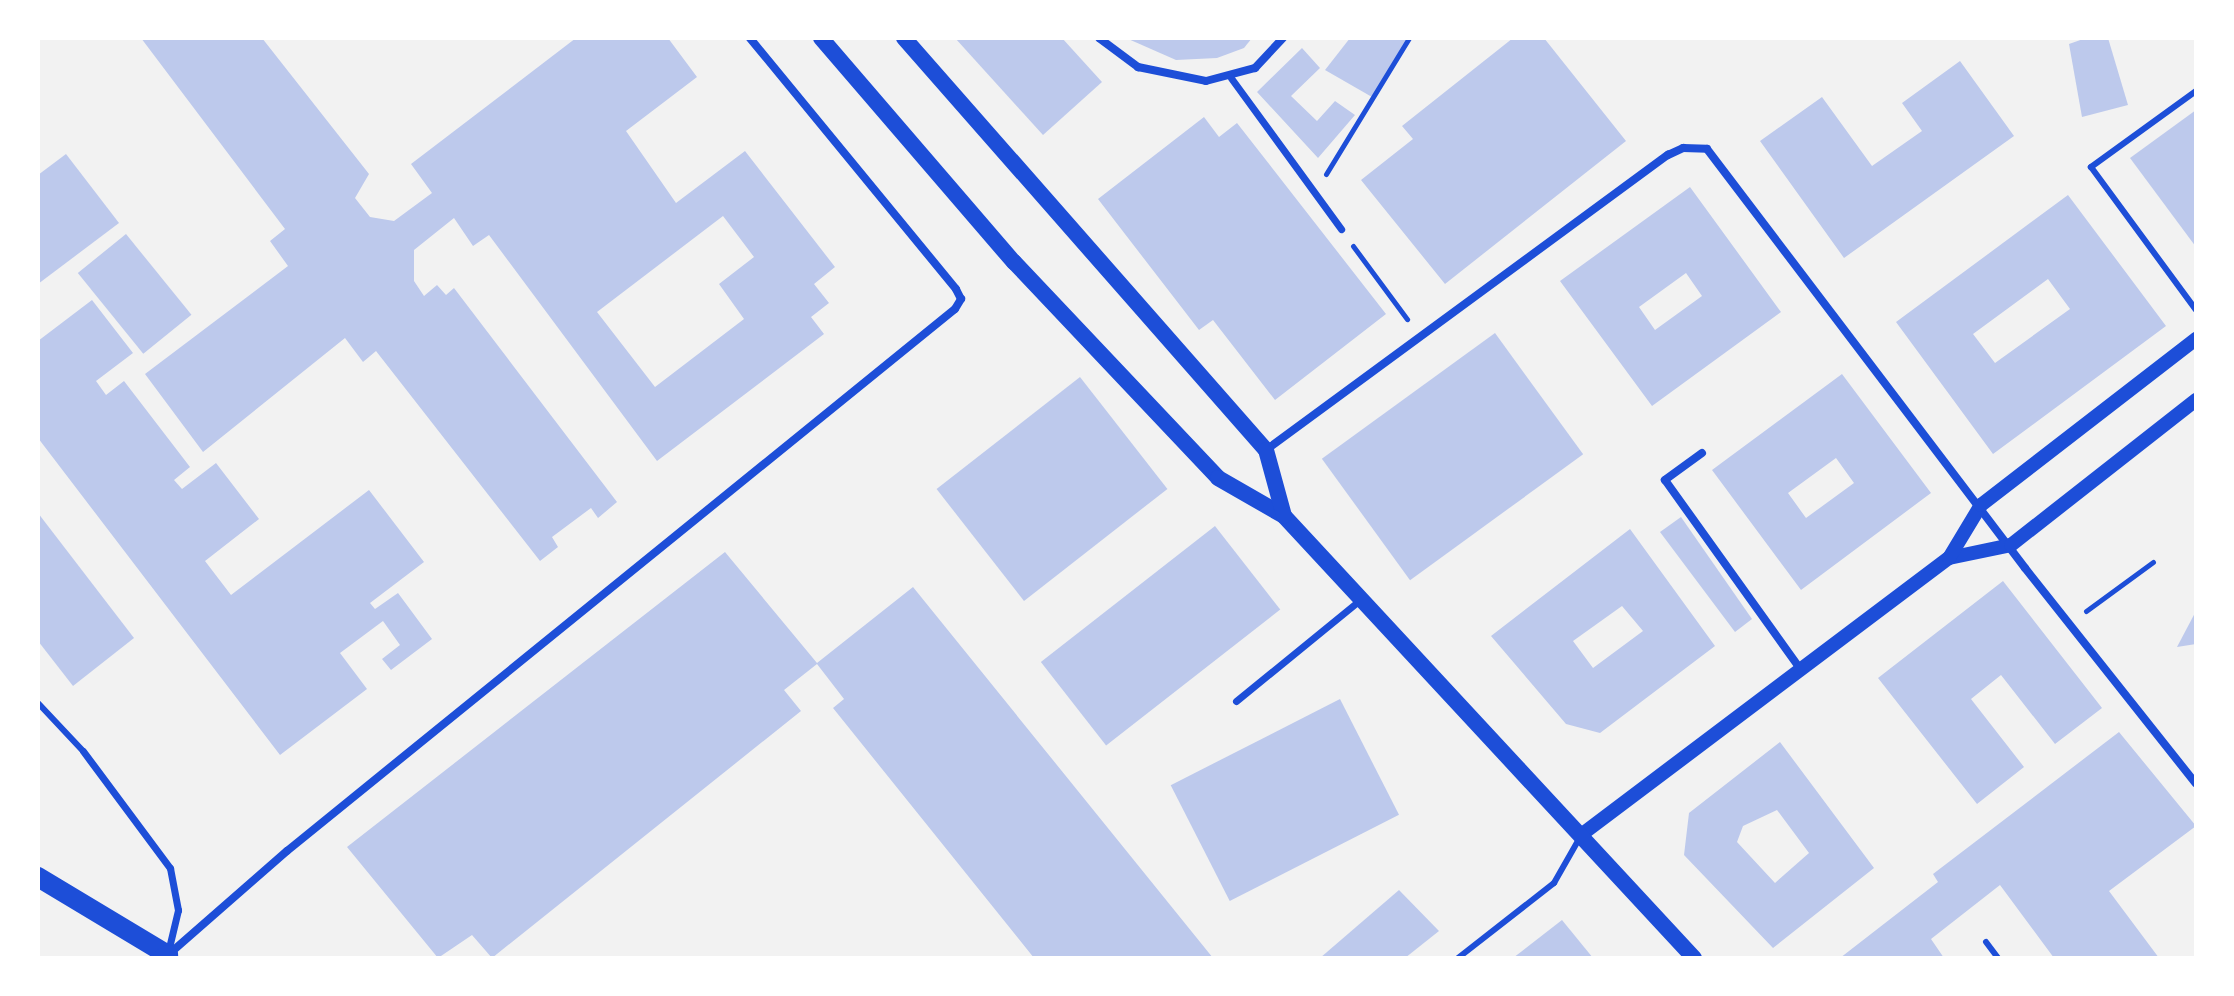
<!DOCTYPE html>
<html>
<head>
<meta charset="utf-8">
<style>
  body { margin:0 }
  #map { position:relative; width:2234px; height:996px; overflow:hidden; background:#f2f2f2; font-family:"Varela Round",sans-serif }
  div>[style] { position:absolute }
  .building>* { inset:0; background:#bdc9ec; transform-origin:0 0 }
  .path>* { height:5px; margin:-2.5px; padding:0 2.5px; transform-origin:2.5px; border-radius:2.5px; background:#1d4ed8 }
  .service>* { height:6px; margin:-3px; padding:0 3px; transform-origin:3px; border-radius:3px; background:#1d4ed8 }
  .pedestrian>* { height:7px; margin:-3.5px; padding:0 3.5px; transform-origin:3.5px; border-radius:3.5px; background:#1d4ed8 }
  .minor>* { height:8px; margin:-4px; padding:0 4px; transform-origin:4px; border-radius:4px; background:#1d4ed8 }
  .tertiary>* { height:14px; margin:-7px; padding:0 7px; transform-origin:7px; border-radius:7px; background:#1d4ed8 }
  .secondary>* { height:16px; margin:-8px; padding:0 8px; transform-origin:8px; border-radius:8px; background:#1d4ed8 }
  .primary>* { height:20px; margin:-10px; padding:0 10px; transform-origin:10px; border-radius:10px; background:#1d4ed8 }
  span { translate:-50% -50%; white-space:nowrap; text-align:center; line-height:1.15; -webkit-text-stroke:6px #fff; paint-order:stroke }
  .frame { position:absolute; inset:0; border:40px solid #fff; pointer-events:none }
</style>
</head>
<body>
<div id="map">
  <div class="building">
    <div style="clip-path:polygon(evenodd,141px 38px,262px 38px,369px 174px,355px 198px,370px 217px,394px 221px,432px 193px,411px 164px,576px 38px,668px 38px,697px 77px,626px 131px,676px 203px,745px 151px,835px 267px,814px 284px,829px 303px,811px 317px,824px 334px,657px 461px,489px 235px,473px 246px,454px 218px,414px 250px,414px 281px,424px 296px,437px 285px,446px 295px,454px 288px,617px 502px,598px 518px,591px 508px,552px 537px,558px 547px,540px 561px,376px 351px,363px 362px,345px 338px,203px 452px,145px 374px,288px 266px,270px 241px,285px 229px,141px 38px,723px 216px,754px 257px,719px 284px,744px 319px,655px 387px,597px 312px,723px 216px)"></div>
    <div style="clip-path:polygon(955px 38px,1062px 38px,1102px 82px,1043px 135px)"></div>
    <div style="clip-path:polygon(1126px 38px,1252px 38px,1244px 48px,1217px 58px,1176px 60px)"></div>
    <div style="clip-path:polygon(1350px 38px,1408px 38px,1372px 97px,1325px 70px)"></div>
    <div style="clip-path:polygon(1513px 38px,1544px 38px,1626px 141px,1445px 284px,1361px 180px,1413px 139px,1402px 126px)"></div>
    <div style="clip-path:polygon(2086px 38px,2108px 38px,2128px 105px,2082px 117px,2069px 44px)"></div>
    <div style="clip-path:polygon(1302px 48px,1320px 68px,1291px 96px,1317px 121px,1335px 101px,1355px 115px,1318px 158px,1257px 92px)"></div>
    <div style="clip-path:polygon(1960px 61px,2014px 136px,1844px 258px,1760px 141px,1822px 97px,1872px 166px,1922px 131px,1902px 103px)"></div>
    <div style="clip-path:polygon(2196px 110px,2196px 247px,2130px 158px)"></div>
    <div style="clip-path:polygon(1204px 117px,1219px 137px,1237px 123px,1386px 314px,1275px 400px,1213px 320px,1199px 330px,1098px 199px)"></div>
    <div style="clip-path:polygon(66px 154px,119px 223px,38px 284px,38px 175px)"></div>
    <div style="clip-path:polygon(evenodd,1690px 187px,1781px 312px,1652px 406px,1560px 281px,1690px 187px,1686px 273px,1702px 296px,1655px 330px,1639px 307px,1686px 273px)"></div>
    <div style="clip-path:polygon(evenodd,2068px 195px,2166px 326px,1993px 454px,1896px 322px,2068px 195px,2048px 279px,2070px 309px,1995px 363px,1973px 334px,2048px 279px)"></div>
    <div style="left:126px;top:234px;width:104px;height:62px;rotate:51deg"></div>
    <div style="clip-path:polygon(92px 300px,133px 353px,96px 381px,106px 395px,124px 381px,190px 467px,174px 480px,182px 489px,216px 463px,259px 519px,205px 561px,231px 595px,369px 490px,424px 562px,370px 603px,375px 609px,398px 593px,432px 639px,391px 670px,382px 659px,400px 645px,383px 621px,340px 653px,367px 689px,280px 755px,38px 438px,38px 341px)"></div>
    <div style="left:1495px;top:333px;width:150px;height:214px;rotate:54deg"></div>
    <div style="clip-path:polygon(evenodd,1842px 374px,1931px 493px,1801px 590px,1712px 470px,1842px 374px,1836px 458px,1854px 483px,1806px 518px,1788px 493px,1836px 458px)"></div>
    <div style="left:1080px;top:377px;width:142px;height:182px;rotate:52deg"></div>
    <div style="clip-path:polygon(38px 513px,134px 638px,73px 686px,38px 641px)"></div>
    <div style="clip-path:polygon(1681px 517px,1752px 619px,1735px 632px,1660px 532px)"></div>
    <div style="left:1215px;top:526px;width:106px;height:221px;rotate:52deg"></div>
    <div style="clip-path:polygon(evenodd,1630px 529px,1715px 646px,1600px 733px,1566px 724px,1491px 636px,1630px 529px,1622px 606px,1643px 631px,1593px 668px,1573px 641px,1622px 606px)"></div>
    <div style="clip-path:polygon(725px 552px,817px 663px,913px 587px,1213px 958px,1034px 958px,833px 708px,844px 699px,817px 664px,784px 690px,801px 711px,492px 958px,472px 935px,438px 958px,347px 847px)"></div>
    <div style="clip-path:polygon(2003px 581px,2102px 708px,2055px 744px,2001px 675px,1971px 699px,2024px 767px,1977px 804px,1878px 678px)"></div>
    <div style="clip-path:polygon(2196px 611px,2196px 644px,2177px 647px)"></div>
    <div style="left:1340px;top:699px;width:130px;height:190px;rotate:63deg"></div>
    <div style="clip-path:polygon(2119px 732px,2196px 826px,2109px 891px,2159px 958px,2054px 958px,2000px 885px,1931px 939px,1944px 958px,1840px 958px,1938px 882px,1933px 874px)"></div>
    <div style="clip-path:polygon(evenodd,1780px 742px,1874px 868px,1773px 948px,1684px 855px,1689px 813px,1780px 742px,1777px 810px,1809px 853px,1775px 883px,1737px 842px,1743px 826px,1777px 810px)"></div>
    <div style="clip-path:polygon(1399px 890px,1439px 931px,1405px 958px,1320px 958px)"></div>
    <div style="clip-path:polygon(1562px 920px,1593px 958px,1513px 958px)"></div>
  </div>
  <div class="path">
    <div style="left:1326px;top:174px;width:159px;rotate:-58.6deg"></div>
    <div style="left:1353px;top:246px;width:91px;rotate:53.5deg"></div>
    <div style="left:2086px;top:611px;width:83px;rotate:-36.2deg"></div>
  </div>
  <div class="service">
    <div style="left:2196px;top:91px;width:130px;rotate:144.1deg"></div>
    <div style="left:2091px;top:167px;width:177px;rotate:53.7deg"></div>
    <div style="left:38px;top:703px;width:66px;rotate:46.8deg"></div>
    <div style="left:1986px;top:942px;width:20px;rotate:53deg"></div>
    <div style="left:1458px;top:958px;width:122px;rotate:-38deg"></div>
    <div style="left:1554px;top:883px;width:51px;rotate:-60.4deg"></div>
  </div>
  <div class="pedestrian">
    <div style="left:1231px;top:78px;width:187px;rotate:53.9deg"></div>
    <div style="left:1236px;top:701px;width:160px;rotate:-39.2deg"></div>
    <div style="left:83px;top:751px;width:146px;rotate:53.4deg"></div>
    <div style="left:170px;top:868px;width:43px;rotate:79.2deg"></div>
    <div style="left:178px;top:910px;width:43px;rotate:103.4deg"></div>
  </div>
  <div class="minor">
    <div style="left:1099px;top:38px;width:49px;rotate:36.6deg"></div>
    <div style="left:1138px;top:67px;width:69px;rotate:11.6deg"></div>
    <div style="left:1206px;top:81px;width:51px;rotate:-14.9deg"></div>
    <div style="left:1255px;top:68px;width:41px;rotate:-47deg"></div>
    <div style="left:1266px;top:450px;width:499px;rotate:-36.3deg"></div>
    <div style="left:1668px;top:155px;width:17px;rotate:-25deg"></div>
    <div style="left:1683px;top:148px;width:24px;rotate:2deg"></div>
    <div style="left:1707px;top:149px;width:526px;rotate:52.8deg"></div>
    <div style="left:2025px;top:568px;width:275px;rotate:51.6deg"></div>
    <div style="left:1702px;top:453px;width:46px;rotate:143.9deg"></div>
    <div style="left:1665px;top:480px;width:234px;rotate:54.4deg"></div>
    <div style="left:168px;top:955px;width:158px;rotate:-41.2deg"></div>
    <div style="left:287px;top:851px;width:860px;rotate:-39.06deg"></div>
    <div style="left:955px;top:309px;width:12px;rotate:-59deg"></div>
    <div style="left:961px;top:299px;width:11px;rotate:-117deg"></div>
    <div style="left:956px;top:289px;width:325px;rotate:-129.4deg"></div>
  </div>
  <div class="tertiary">
    <div style="left:1949px;top:558px;width:63px;rotate:-11.8deg"></div>
    <div style="left:2011px;top:545px;width:235px;rotate:-38.1deg"></div>
    <div style="left:1581px;top:835px;width:461px;rotate:-37deg"></div>
    <div style="left:1949px;top:558px;width:62px;rotate:-58.9deg"></div>
    <div style="left:1981px;top:505px;width:272px;rotate:-37.7deg"></div>
  </div>
  <div class="secondary">
    <div style="left:821px;top:38px;width:296px;rotate:49.3deg"></div>
    <div style="left:1014px;top:262px;width:297px;rotate:46.6deg"></div>
    <div style="left:1218px;top:478px;width:76px;rotate:29.9deg"></div>
    <div style="left:1284px;top:516px;width:603px;rotate:47.15deg"></div>
    <div style="left:904px;top:38px;width:548px;rotate:48.7deg"></div>
    <div style="left:1266px;top:450px;width:68px;rotate:74.7deg"></div>
  </div>
  <div class="primary">
    <div style="left:38px;top:877px;width:152px;rotate:31deg"></div>
    <div style="left:168px;top:955px;width:6px;rotate:149deg"></div>
  </div>
  <div class="frame"></div>
</div>
</body>
</html>
